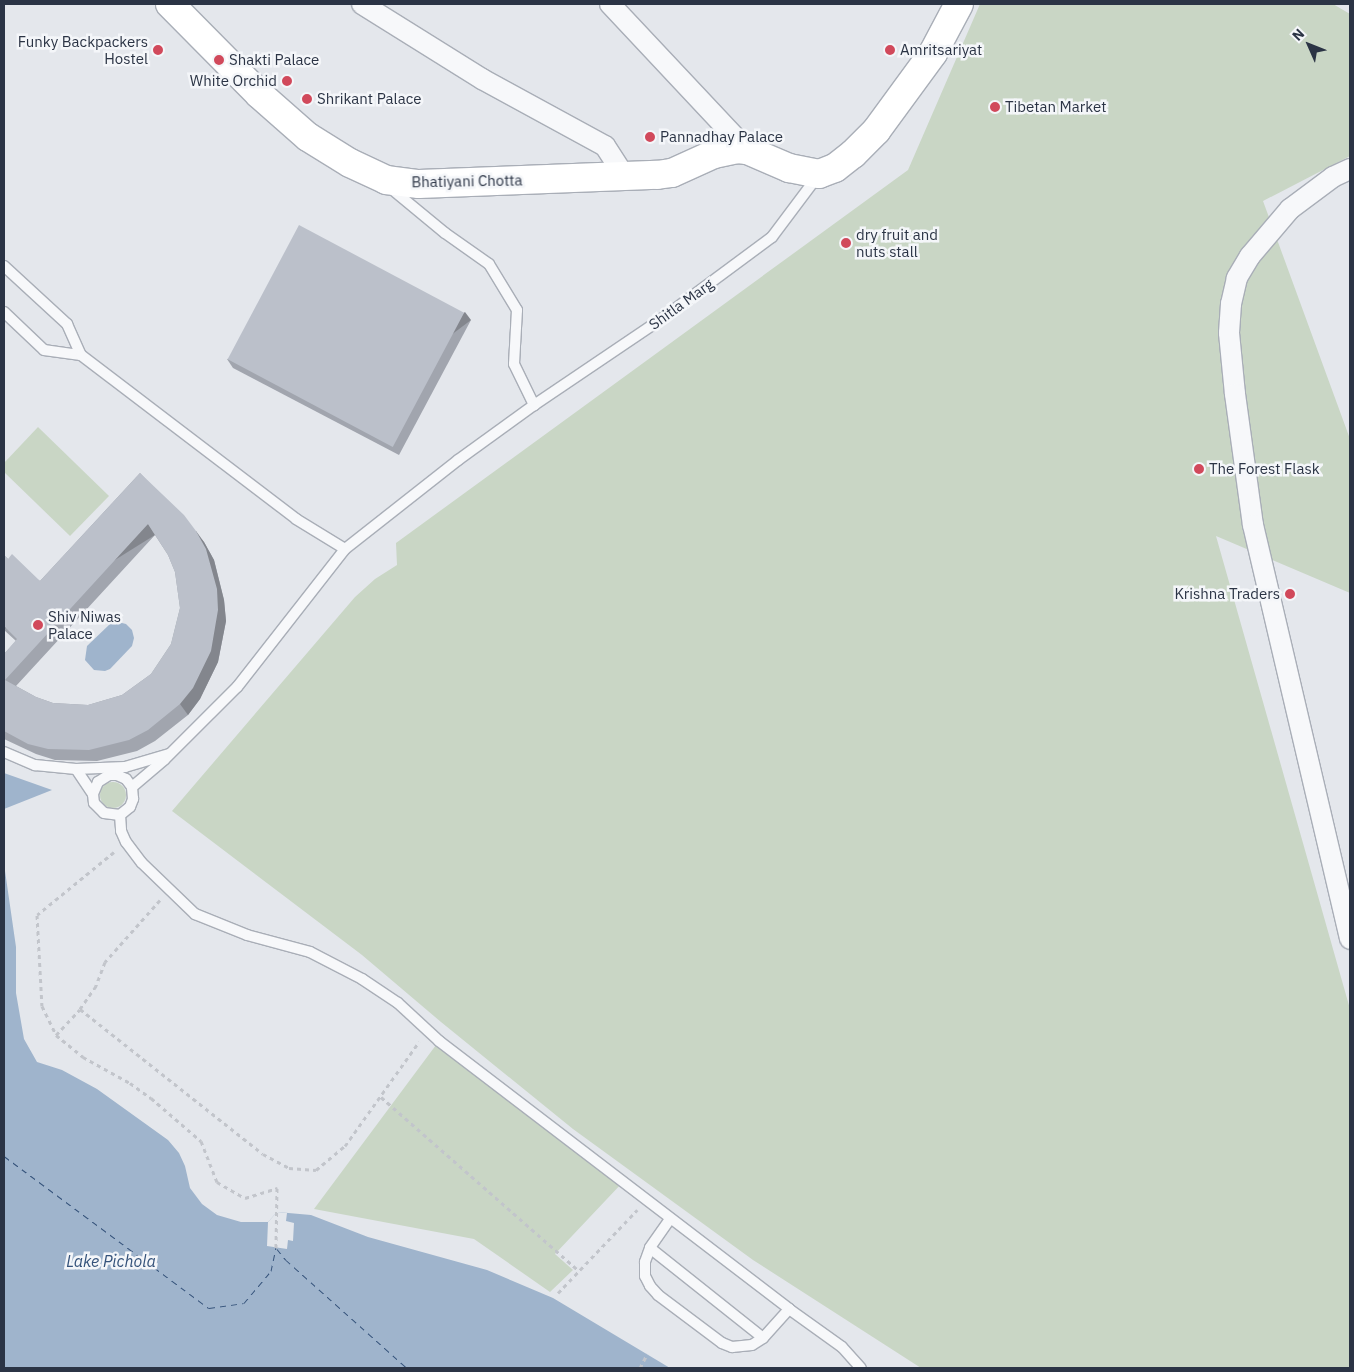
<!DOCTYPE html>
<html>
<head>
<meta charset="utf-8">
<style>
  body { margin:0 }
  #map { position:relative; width:1354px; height:1372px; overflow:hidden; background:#e4e7ec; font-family:"IBM Plex Sans",sans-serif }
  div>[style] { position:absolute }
  .green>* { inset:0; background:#c9d6c5 }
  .round { border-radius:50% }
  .water>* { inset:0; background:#9fb4cc }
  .pier>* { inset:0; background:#e4e7ec }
  .ferry>* { height:1px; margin-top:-0.5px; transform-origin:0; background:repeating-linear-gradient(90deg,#34527a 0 6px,transparent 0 11px) }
  .path>* { height:3px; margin-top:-1.5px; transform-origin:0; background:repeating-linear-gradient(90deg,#c2c5cb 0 4px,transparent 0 8px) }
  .roads { filter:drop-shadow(1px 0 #a9aeb7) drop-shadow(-1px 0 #a9aeb7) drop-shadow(0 1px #a9aeb7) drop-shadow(0 -1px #a9aeb7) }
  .lane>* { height:10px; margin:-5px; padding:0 5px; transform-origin:5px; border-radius:5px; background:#f7f8fa }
  .street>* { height:20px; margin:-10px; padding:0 10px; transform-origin:10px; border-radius:10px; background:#f7f8fa }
  .secondary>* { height:28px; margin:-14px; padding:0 14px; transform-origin:14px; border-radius:14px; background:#fff }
  .wall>* { inset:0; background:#a1a5ae }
  .shaded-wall>* { inset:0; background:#83868d; transform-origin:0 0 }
  .building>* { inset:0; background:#bbc0ca; transform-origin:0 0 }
  .dots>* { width:14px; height:14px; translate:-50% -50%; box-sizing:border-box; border:2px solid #f4f6f9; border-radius:50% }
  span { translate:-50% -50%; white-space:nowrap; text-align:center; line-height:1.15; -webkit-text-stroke:5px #f4f6f9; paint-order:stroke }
  .poi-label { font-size:15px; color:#2b3445 }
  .right { translate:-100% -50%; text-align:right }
  .left { translate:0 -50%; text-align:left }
  .street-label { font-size:15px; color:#2b3445 }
  .water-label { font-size:16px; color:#34527a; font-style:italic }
  .frame { position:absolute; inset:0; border:5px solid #2b3445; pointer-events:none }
  .north { position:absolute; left:1284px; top:20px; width:50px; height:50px; -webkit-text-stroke:4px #f4f6f9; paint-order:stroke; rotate:314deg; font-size:14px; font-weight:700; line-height:20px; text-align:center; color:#2b3445 }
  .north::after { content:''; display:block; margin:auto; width:18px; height:22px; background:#2b3445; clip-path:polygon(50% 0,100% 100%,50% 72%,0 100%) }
</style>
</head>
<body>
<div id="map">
  <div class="green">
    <div style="clip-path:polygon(980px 4px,1333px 4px,1350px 14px,1350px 156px,1263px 201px,1350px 439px,1350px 593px,1216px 536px,1350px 1009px,1350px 1368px,921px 1368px,753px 1260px,573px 1129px,441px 1022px,362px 955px,172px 811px,355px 597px,375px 579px,397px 565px,396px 543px,908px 170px)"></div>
    <div style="clip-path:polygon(38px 427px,109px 496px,70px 536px,4px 472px,4px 463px)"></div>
    <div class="round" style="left:100px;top:782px;width:26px;height:26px"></div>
    <div style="clip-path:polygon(439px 1041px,623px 1182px,555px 1254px,573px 1270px,550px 1292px,474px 1239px,314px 1209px)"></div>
  </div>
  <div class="water">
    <div style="clip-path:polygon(118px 622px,126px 624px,132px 630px,134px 638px,132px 646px,110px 669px,105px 671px,94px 670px,85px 660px,87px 646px,110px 624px)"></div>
    <div style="clip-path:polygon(4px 773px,52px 790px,4px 809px)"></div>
    <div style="clip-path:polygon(4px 864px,16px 947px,16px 993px,24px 1039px,37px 1062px,62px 1070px,97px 1089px,168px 1140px,179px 1153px,185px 1166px,190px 1188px,202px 1204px,217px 1215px,241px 1222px,268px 1222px,277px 1212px,311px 1215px,368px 1237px,487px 1270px,553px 1298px,670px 1368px,4px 1368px)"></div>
  </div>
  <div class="pier">
    <div style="clip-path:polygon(277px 1212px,287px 1213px,286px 1221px,294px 1223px,293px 1241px,288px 1240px,287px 1249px,267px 1246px,268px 1222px)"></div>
  </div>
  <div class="ferry">
    <div style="left:4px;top:1156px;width:255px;rotate:36.6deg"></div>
    <div style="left:209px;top:1308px;width:35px;rotate:-8deg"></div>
    <div style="left:244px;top:1303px;width:42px;rotate:-49.8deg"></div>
    <div style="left:271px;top:1271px;width:24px;rotate:-78deg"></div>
    <div style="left:277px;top:1249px;width:14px;rotate:51deg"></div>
    <div style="left:286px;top:1260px;width:162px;rotate:41.8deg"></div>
  </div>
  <div class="path">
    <div style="left:114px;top:852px;width:99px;rotate:140.7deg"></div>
    <div style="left:37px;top:915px;width:91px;rotate:86.9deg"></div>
    <div style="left:42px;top:1006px;width:32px;rotate:64deg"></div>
    <div style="left:56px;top:1035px;width:35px;rotate:39deg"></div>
    <div style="left:83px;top:1057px;width:54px;rotate:29deg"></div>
    <div style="left:130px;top:1083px;width:26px;rotate:36deg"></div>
    <div style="left:151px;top:1098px;width:66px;rotate:40.7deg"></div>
    <div style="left:201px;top:1141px;width:44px;rotate:68.7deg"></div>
    <div style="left:217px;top:1182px;width:32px;rotate:30deg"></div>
    <div style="left:245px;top:1198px;width:34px;rotate:-17deg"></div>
    <div style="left:277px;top:1188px;width:60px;rotate:91deg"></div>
    <div style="left:160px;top:900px;width:83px;rotate:131.6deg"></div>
    <div style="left:105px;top:962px;width:26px;rotate:111deg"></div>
    <div style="left:96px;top:986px;width:28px;rotate:125deg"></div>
    <div style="left:80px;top:1009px;width:233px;rotate:38.4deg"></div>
    <div style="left:263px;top:1154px;width:30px;rotate:28deg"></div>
    <div style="left:289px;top:1168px;width:27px;rotate:4deg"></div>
    <div style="left:316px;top:1170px;width:38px;rotate:-40deg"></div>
    <div style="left:345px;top:1146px;width:128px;rotate:-54.6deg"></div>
    <div style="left:56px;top:1035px;width:35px;rotate:-47deg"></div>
    <div style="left:381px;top:1097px;width:264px;rotate:41.3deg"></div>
    <div style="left:558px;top:1293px;width:115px;rotate:-46.4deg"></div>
    <div style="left:640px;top:1368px;width:16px;rotate:-63deg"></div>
  </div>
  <div class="roads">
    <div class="lane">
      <div style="left:388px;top:186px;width:74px;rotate:39.5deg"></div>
      <div style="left:445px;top:233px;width:54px;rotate:35.2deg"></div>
      <div style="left:489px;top:264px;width:54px;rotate:58.7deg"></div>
      <div style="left:517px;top:310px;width:54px;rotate:93.2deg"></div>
      <div style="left:514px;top:364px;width:46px;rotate:64deg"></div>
      <div style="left:4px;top:266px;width:86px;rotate:42.6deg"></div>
      <div style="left:67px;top:324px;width:34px;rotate:66deg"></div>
      <div style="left:4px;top:312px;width:55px;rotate:43.5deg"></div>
      <div style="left:44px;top:350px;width:37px;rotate:8deg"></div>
      <div style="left:81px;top:355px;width:270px;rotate:37.3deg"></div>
      <div style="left:296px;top:519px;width:57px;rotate:31.5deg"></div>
      <div style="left:345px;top:549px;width:175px;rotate:128deg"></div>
      <div style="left:237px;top:687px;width:103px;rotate:135deg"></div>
      <div style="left:164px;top:760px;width:42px;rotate:139.8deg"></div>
      <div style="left:345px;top:549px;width:144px;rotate:-38.2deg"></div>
      <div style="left:458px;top:460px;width:94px;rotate:-35.9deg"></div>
      <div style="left:534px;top:405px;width:152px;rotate:-34deg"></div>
      <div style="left:660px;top:320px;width:139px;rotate:-36.5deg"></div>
      <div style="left:772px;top:237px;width:75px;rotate:-53.1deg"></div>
      <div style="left:4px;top:752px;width:34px;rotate:23deg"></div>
      <div style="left:35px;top:765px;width:41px;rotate:5.6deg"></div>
      <div style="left:76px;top:769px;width:30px;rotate:56deg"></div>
      <div style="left:93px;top:794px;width:9px;rotate:84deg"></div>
      <div style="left:94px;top:803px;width:14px;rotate:45deg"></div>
      <div style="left:104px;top:813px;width:16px;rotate:7deg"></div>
      <div style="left:120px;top:815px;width:13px;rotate:-39deg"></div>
      <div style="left:130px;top:807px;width:9px;rotate:-69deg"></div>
      <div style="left:133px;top:799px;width:12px;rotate:-95deg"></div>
      <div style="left:132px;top:787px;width:10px;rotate:-127deg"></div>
      <div style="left:126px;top:779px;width:10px;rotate:-156deg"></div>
      <div style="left:117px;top:775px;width:8px;rotate:180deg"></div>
      <div style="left:109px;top:775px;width:13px;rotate:148deg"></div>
      <div style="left:98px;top:782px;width:13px;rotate:113deg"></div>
      <div style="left:76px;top:769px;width:49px;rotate:-2.3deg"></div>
      <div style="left:125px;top:767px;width:46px;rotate:-16.5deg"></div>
      <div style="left:120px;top:815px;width:16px;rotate:86deg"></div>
      <div style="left:121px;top:831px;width:12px;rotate:66deg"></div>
      <div style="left:126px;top:842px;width:26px;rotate:53deg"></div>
      <div style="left:142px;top:863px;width:74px;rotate:43.9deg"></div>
      <div style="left:195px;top:914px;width:56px;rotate:22deg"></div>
      <div style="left:247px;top:935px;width:65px;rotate:15.1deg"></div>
      <div style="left:310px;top:952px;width:59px;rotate:27.4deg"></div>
      <div style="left:362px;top:979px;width:43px;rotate:33.7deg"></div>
      <div style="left:398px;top:1003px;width:56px;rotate:42.8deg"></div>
      <div style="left:439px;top:1041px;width:441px;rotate:37.4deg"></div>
      <div style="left:789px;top:1309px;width:65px;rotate:35.6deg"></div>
      <div style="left:842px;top:1347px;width:28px;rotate:48deg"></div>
      <div style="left:670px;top:1219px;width:35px;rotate:125deg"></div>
      <div style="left:650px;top:1248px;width:15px;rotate:110deg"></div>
      <div style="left:645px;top:1262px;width:14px;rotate:90deg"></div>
      <div style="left:645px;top:1276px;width:11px;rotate:63deg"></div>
      <div style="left:650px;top:1286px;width:12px;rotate:48deg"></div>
      <div style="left:658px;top:1295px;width:80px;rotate:36.9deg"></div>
      <div style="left:722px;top:1343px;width:11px;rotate:22deg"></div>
      <div style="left:732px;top:1347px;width:20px;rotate:-6deg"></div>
      <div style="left:752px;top:1345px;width:13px;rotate:-32deg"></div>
      <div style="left:763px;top:1338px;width:39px;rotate:-48deg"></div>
      <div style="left:650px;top:1248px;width:144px;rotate:38.5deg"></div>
    </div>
    <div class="street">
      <div style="left:362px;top:4px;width:142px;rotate:32deg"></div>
      <div style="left:482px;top:79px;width:140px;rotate:28.6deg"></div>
      <div style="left:605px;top:146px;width:35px;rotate:57deg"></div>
      <div style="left:610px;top:4px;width:200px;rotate:46.8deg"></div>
      <div style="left:1350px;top:169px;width:19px;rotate:155deg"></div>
      <div style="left:1333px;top:177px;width:54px;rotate:143.3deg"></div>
      <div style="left:1290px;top:209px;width:62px;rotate:130.4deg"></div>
      <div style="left:1250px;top:256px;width:26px;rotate:121deg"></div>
      <div style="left:1237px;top:278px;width:27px;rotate:103deg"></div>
      <div style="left:1231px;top:304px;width:29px;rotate:94deg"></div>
      <div style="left:1229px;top:333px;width:61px;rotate:84.4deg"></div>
      <div style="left:1235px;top:394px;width:132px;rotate:82.2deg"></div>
      <div style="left:1253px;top:525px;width:425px;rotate:76.8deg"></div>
    </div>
    <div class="secondary">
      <div style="left:170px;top:4px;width:127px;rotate:45.3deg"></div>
      <div style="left:259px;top:94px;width:65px;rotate:41.3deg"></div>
      <div style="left:308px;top:137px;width:49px;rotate:31.8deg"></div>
      <div style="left:350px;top:163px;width:40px;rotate:25deg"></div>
      <div style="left:386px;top:180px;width:33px;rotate:7deg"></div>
      <div style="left:419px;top:184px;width:238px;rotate:-2.2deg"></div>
      <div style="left:657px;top:175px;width:15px;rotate:-8deg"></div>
      <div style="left:672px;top:173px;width:46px;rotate:-24.3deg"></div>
      <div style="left:714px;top:154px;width:24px;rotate:-12deg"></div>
      <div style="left:737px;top:149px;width:10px;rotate:6deg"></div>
      <div style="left:747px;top:150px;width:46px;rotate:23.2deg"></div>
      <div style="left:789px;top:168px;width:31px;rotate:11deg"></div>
      <div style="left:819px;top:174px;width:17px;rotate:-21deg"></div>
      <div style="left:835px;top:168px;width:23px;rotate:-38deg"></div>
      <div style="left:853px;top:154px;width:33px;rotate:-45deg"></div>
      <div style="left:876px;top:131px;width:97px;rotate:-53.8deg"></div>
      <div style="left:933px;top:53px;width:55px;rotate:-62deg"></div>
    </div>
  </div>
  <div class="wall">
    <div style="clip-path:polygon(471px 320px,399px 455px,233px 368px,227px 359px)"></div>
    <div style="clip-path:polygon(evenodd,140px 473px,204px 542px,214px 560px,224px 600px,226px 621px,218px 662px,200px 699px,188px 715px,155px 741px,137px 751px,97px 761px,55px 760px,36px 754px,4px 739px,4px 654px,16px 641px,4px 630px,4px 555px,8px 559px,40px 581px,140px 473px,155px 535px,168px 555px,175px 572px,180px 608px,171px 644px,151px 674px,122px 695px,88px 705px,53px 703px,36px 697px,16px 686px,155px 535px)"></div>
  </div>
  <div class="shaded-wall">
    <div style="left:465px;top:312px;width:10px;height:153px;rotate:53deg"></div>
    <div style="left:148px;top:524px;width:13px;height:212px;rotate:58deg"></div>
    <div style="clip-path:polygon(196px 531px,204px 542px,214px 560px,224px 600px,226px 621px,218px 662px,200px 699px,188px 715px,180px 704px)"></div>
  </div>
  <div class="building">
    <div style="left:299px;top:225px;width:187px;height:152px;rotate:28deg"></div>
    <div style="clip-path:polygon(evenodd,140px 473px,184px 515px,196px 531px,206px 549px,217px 589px,218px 610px,211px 651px,193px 688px,180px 704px,148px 730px,129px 740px,89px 750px,48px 749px,28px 744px,4px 731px,4px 654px,17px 639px,4px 626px,4px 555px,8px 559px,12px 554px,40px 581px,140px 473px,148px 524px,168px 555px,175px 572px,180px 608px,171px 644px,151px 674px,122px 695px,88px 705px,53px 703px,36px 697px,5px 680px,148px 524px)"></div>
  </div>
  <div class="dots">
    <div style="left:158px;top:50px;background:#d1495b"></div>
    <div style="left:890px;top:50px;background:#d1495b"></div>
    <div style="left:219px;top:60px;background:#d1495b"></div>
    <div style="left:287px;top:81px;background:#d1495b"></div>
    <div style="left:307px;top:99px;background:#d1495b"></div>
    <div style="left:995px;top:107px;background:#d1495b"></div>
    <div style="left:650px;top:137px;background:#d1495b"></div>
    <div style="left:846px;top:243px;background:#d1495b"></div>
    <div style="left:1199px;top:469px;background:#d1495b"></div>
    <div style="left:1290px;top:594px;background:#d1495b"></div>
    <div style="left:38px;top:625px;background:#d1495b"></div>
  </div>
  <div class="poi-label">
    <span class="right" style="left:148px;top:50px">Funky Backpackers<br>Hostel</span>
    <span class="left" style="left:900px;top:50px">Amritsariyat</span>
    <span class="left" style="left:229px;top:60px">Shakti Palace</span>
    <span class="right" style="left:277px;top:81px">White Orchid</span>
    <span class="left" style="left:317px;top:99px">Shrikant Palace</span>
    <span class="left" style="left:1005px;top:107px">Tibetan Market</span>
    <span class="left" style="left:660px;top:137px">Pannadhay Palace</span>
    <span class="left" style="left:856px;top:243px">dry fruit and<br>nuts stall</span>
    <span class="left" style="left:1209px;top:469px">The Forest Flask</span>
    <span class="right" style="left:1280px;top:594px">Krishna Traders</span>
    <span class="left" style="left:48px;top:625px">Shiv Niwas<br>Palace</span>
  </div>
  <div class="street-label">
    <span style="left:467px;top:181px;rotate:-1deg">Bhatiyani Chotta</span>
    <span style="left:681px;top:304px;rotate:-36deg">Shitla Marg</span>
  </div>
  <div class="water-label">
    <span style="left:111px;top:1261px">Lake Pichola</span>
  </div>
  <div class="frame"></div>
  <div class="north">N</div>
</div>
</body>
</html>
